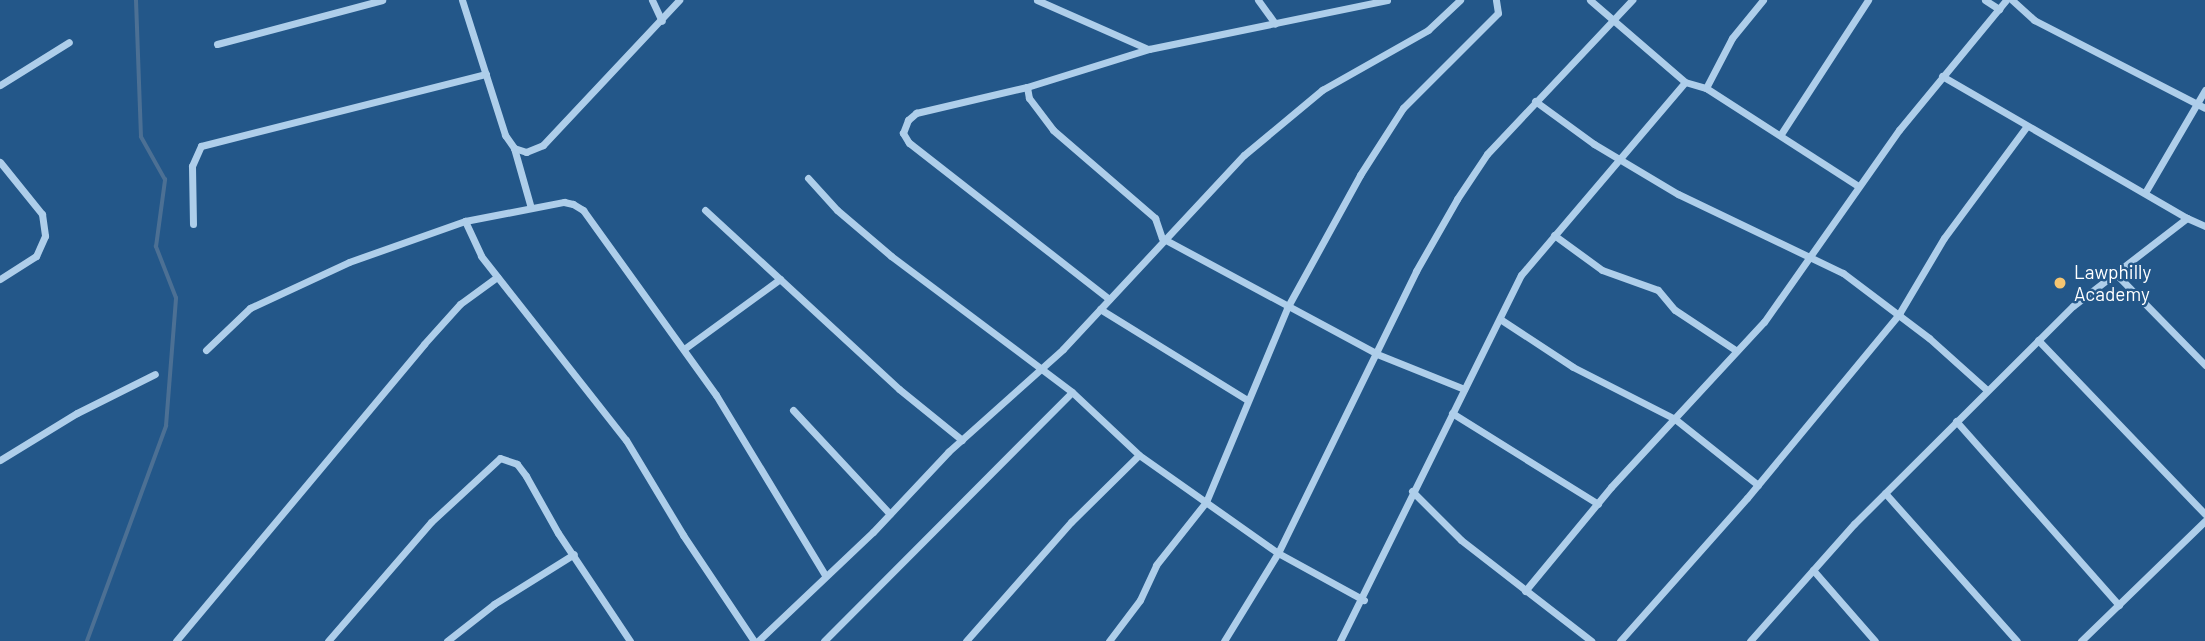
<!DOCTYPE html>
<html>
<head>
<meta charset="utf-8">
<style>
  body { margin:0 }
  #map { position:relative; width:2205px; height:641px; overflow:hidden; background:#235789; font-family:Barlow,sans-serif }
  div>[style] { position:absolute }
  .stream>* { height:3.5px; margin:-1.75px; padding:0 1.75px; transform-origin:1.75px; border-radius:1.75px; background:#4c7094 }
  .street>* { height:7px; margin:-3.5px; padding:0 3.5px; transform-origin:3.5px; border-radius:3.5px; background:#aeceea }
  .dots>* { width:19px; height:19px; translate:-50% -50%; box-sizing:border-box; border:4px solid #235789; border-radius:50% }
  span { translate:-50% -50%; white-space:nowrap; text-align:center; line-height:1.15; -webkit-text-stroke:5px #235789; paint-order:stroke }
  .poi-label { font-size:19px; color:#fff }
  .left { translate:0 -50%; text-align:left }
</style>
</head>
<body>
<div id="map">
  <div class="stream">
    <div style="left:87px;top:641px;width:229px;rotate:-69.8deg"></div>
    <div style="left:166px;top:426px;width:128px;rotate:-85.5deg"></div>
    <div style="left:176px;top:298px;width:55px;rotate:-111.4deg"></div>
    <div style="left:156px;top:247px;width:68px;rotate:-82.3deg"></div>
    <div style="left:165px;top:180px;width:49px;rotate:-119.2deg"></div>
    <div style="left:141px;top:137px;width:137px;rotate:-92.1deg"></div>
  </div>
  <div class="street">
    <div style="left:462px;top:0;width:142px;rotate:72.3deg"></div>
    <div style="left:505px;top:135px;width:16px;rotate:55deg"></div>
    <div style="left:514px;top:148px;width:13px;rotate:18deg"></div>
    <div style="left:526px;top:152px;width:18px;rotate:-22deg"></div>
    <div style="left:543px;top:145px;width:199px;rotate:-46.8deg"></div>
    <div style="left:652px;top:0;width:23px;rotate:65deg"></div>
    <div style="left:1037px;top:0;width:121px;rotate:23.8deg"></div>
    <div style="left:1258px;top:0;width:29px;rotate:54deg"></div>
    <div style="left:1590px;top:0;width:125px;rotate:40.8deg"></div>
    <div style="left:1685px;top:82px;width:22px;rotate:16deg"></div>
    <div style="left:1706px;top:88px;width:181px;rotate:32.8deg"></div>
    <div style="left:1985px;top:0;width:17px;rotate:33deg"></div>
    <div style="left:2012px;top:0;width:30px;rotate:42deg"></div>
    <div style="left:2034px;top:20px;width:192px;rotate:27.2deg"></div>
    <div style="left:217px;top:44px;width:171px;rotate:-14.9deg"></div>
    <div style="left:1942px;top:76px;width:283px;rotate:30.1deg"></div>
    <div style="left:0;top:85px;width:81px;rotate:-31.9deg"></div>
    <div style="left:1027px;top:87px;width:11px;rotate:80deg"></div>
    <div style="left:1029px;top:98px;width:40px;rotate:53deg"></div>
    <div style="left:1053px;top:130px;width:135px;rotate:40.8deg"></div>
    <div style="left:1155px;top:218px;width:21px;rotate:71deg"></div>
    <div style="left:1162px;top:238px;width:244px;rotate:28.3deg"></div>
    <div style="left:1377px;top:354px;width:94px;rotate:21.9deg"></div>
    <div style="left:1706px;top:88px;width:56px;rotate:-62.5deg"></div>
    <div style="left:1732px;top:38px;width:49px;rotate:-50.8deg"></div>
    <div style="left:1535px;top:101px;width:73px;rotate:36.1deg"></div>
    <div style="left:1594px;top:144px;width:98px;rotate:30.8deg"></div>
    <div style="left:1678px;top:194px;width:183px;rotate:25.6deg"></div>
    <div style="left:1843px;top:273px;width:108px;rotate:37.1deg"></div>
    <div style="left:1929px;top:338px;width:78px;rotate:41.9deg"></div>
    <div style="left:1781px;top:134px;width:160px;rotate:-57deg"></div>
    <div style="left:514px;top:148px;width:62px;rotate:74.2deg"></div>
    <div style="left:0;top:162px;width:67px;rotate:51.1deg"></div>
    <div style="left:42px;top:214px;width:22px;rotate:82deg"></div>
    <div style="left:45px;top:236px;width:22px;rotate:114deg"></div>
    <div style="left:36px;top:256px;width:43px;rotate:147.4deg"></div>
    <div style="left:808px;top:178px;width:43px;rotate:47.8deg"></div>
    <div style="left:837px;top:210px;width:71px;rotate:40.4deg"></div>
    <div style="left:891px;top:256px;width:226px;rotate:36.9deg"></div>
    <div style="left:1072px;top:392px;width:92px;rotate:43.2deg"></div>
    <div style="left:1139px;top:455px;width:170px;rotate:35.2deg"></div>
    <div style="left:1278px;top:553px;width:98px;rotate:28.7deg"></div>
    <div style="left:2146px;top:191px;width:117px;rotate:-59.7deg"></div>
    <div style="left:705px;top:210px;width:264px;rotate:42.7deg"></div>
    <div style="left:899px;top:389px;width:81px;rotate:39deg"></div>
    <div style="left:465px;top:221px;width:38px;rotate:65deg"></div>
    <div style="left:481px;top:256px;width:234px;rotate:51.8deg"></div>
    <div style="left:626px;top:440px;width:111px;rotate:59deg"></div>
    <div style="left:683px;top:535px;width:128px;rotate:56.2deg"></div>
    <div style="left:193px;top:224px;width:58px;rotate:-91deg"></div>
    <div style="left:192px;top:166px;width:22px;rotate:-66deg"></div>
    <div style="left:201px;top:146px;width:294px;rotate:-14.2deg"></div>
    <div style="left:1554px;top:235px;width:59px;rotate:36.1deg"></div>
    <div style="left:1602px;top:270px;width:59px;rotate:19.7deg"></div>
    <div style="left:1658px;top:290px;width:26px;rotate:50deg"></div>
    <div style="left:1675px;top:310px;width:74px;rotate:33.5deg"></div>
    <div style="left:2115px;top:273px;width:129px;rotate:45.6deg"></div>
    <div style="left:1109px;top:299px;width:254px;rotate:-142deg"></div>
    <div style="left:909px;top:143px;width:12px;rotate:-121deg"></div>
    <div style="left:903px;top:133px;width:14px;rotate:-69deg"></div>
    <div style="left:908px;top:120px;width:11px;rotate:-41deg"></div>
    <div style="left:916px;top:113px;width:114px;rotate:-13.2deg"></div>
    <div style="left:1027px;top:87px;width:128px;rotate:-17.3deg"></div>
    <div style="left:1149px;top:49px;width:243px;rotate:-11.6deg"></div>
    <div style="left:1100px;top:309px;width:172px;rotate:31.7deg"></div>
    <div style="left:1500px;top:319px;width:87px;rotate:33.3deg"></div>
    <div style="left:1573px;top:367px;width:114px;rotate:27deg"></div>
    <div style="left:1675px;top:419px;width:106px;rotate:38.5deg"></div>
    <div style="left:2038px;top:340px;width:241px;rotate:46.2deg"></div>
    <div style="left:684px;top:349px;width:119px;rotate:-36.1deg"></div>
    <div style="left:206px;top:350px;width:61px;rotate:-43.7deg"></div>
    <div style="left:250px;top:308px;width:109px;rotate:-24.9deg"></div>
    <div style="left:349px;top:262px;width:123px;rotate:-19.5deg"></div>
    <div style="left:465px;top:221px;width:101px;rotate:-10.9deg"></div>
    <div style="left:564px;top:202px;width:9px;rotate:13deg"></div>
    <div style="left:573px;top:204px;width:12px;rotate:31deg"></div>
    <div style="left:583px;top:210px;width:228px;rotate:54.3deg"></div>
    <div style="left:716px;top:395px;width:210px;rotate:58.8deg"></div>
    <div style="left:793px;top:410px;width:142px;rotate:47deg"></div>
    <div style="left:1452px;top:413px;width:172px;rotate:31.9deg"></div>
    <div style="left:1956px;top:421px;width:246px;rotate:48.5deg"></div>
    <div style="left:0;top:460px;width:90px;rotate:-31.4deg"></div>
    <div style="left:77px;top:413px;width:87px;rotate:-26.6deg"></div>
    <div style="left:1412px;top:491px;width:69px;rotate:45deg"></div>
    <div style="left:1461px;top:540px;width:165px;rotate:37.8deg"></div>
    <div style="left:1885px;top:493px;width:198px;rotate:48.3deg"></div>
    <div style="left:1813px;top:570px;width:94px;rotate:48.9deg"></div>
    <div style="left:1525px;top:591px;width:135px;rotate:-50.4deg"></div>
    <div style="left:1611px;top:487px;width:225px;rotate:-47.2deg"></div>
    <div style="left:1764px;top:322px;width:235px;rotate:-54.9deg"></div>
    <div style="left:1899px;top:130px;width:168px;rotate:-50.5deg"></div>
    <div style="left:176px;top:641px;width:387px;rotate:-50.1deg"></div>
    <div style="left:424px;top:344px;width:54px;rotate:-48deg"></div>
    <div style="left:460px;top:304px;width:46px;rotate:-36.1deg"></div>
    <div style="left:328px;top:641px;width:157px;rotate:-49.1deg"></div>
    <div style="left:431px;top:522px;width:94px;rotate:-42.8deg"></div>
    <div style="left:500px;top:458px;width:18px;rotate:19deg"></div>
    <div style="left:517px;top:464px;width:15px;rotate:53deg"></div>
    <div style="left:526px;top:476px;width:65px;rotate:60.7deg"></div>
    <div style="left:558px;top:533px;width:130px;rotate:56.3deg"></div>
    <div style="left:447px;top:641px;width:60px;rotate:-38.2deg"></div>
    <div style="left:494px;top:604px;width:94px;rotate:-32deg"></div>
    <div style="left:758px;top:641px;width:158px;rotate:-43.5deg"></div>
    <div style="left:873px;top:532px;width:110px;rotate:-46.8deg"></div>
    <div style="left:948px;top:452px;width:154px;rotate:-41.8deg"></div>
    <div style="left:1063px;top:349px;width:265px;rotate:-47deg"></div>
    <div style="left:1244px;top:155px;width:102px;rotate:-39.8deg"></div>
    <div style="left:1322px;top:90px;width:122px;rotate:-29.5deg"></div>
    <div style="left:1428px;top:30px;width:44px;rotate:-43.2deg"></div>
    <div style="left:824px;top:641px;width:351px;rotate:-45.1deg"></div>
    <div style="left:966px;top:641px;width:159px;rotate:-48.6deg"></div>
    <div style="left:1071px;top:522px;width:95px;rotate:-44.6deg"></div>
    <div style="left:1109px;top:641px;width:51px;rotate:-52.9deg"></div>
    <div style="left:1140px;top:600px;width:38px;rotate:-65deg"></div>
    <div style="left:1156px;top:565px;width:80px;rotate:-51.6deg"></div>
    <div style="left:1206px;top:502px;width:210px;rotate:-67.3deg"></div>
    <div style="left:1287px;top:308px;width:152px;rotate:-61.2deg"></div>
    <div style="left:1360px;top:175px;width:80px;rotate:-57.3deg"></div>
    <div style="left:1403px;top:108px;width:134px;rotate:-45deg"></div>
    <div style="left:1498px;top:13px;width:13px;rotate:-99deg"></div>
    <div style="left:1224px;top:641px;width:103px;rotate:-58.5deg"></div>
    <div style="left:1278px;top:553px;width:314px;rotate:-63.9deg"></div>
    <div style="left:1416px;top:271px;width:83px;rotate:-60.3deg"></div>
    <div style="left:1457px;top:199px;width:54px;rotate:-56.3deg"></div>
    <div style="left:1487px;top:154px;width:212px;rotate:-46.7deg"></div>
    <div style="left:1340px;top:641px;width:408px;rotate:-63.7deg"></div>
    <div style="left:1521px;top:275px;width:253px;rotate:-49.6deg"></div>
    <div style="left:1620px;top:641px;width:191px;rotate:-48.4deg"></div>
    <div style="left:1747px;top:498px;width:239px;rotate:-50.4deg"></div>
    <div style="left:1899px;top:314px;width:88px;rotate:-59.4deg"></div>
    <div style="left:1944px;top:238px;width:138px;rotate:-53.5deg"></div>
    <div style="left:1750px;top:641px;width:157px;rotate:-48.4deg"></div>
    <div style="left:1854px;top:524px;width:309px;rotate:-44.9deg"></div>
    <div style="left:2073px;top:306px;width:144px;rotate:-37.7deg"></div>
    <div style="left:2187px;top:218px;width:20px;rotate:24deg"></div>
    <div style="left:2081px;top:641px;width:173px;rotate:-44.1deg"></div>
  </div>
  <div class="dots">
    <div style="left:2060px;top:283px;background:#f5c571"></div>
  </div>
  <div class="poi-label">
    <span class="left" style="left:2074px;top:283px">Lawphilly<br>Academy</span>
  </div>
</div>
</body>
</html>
